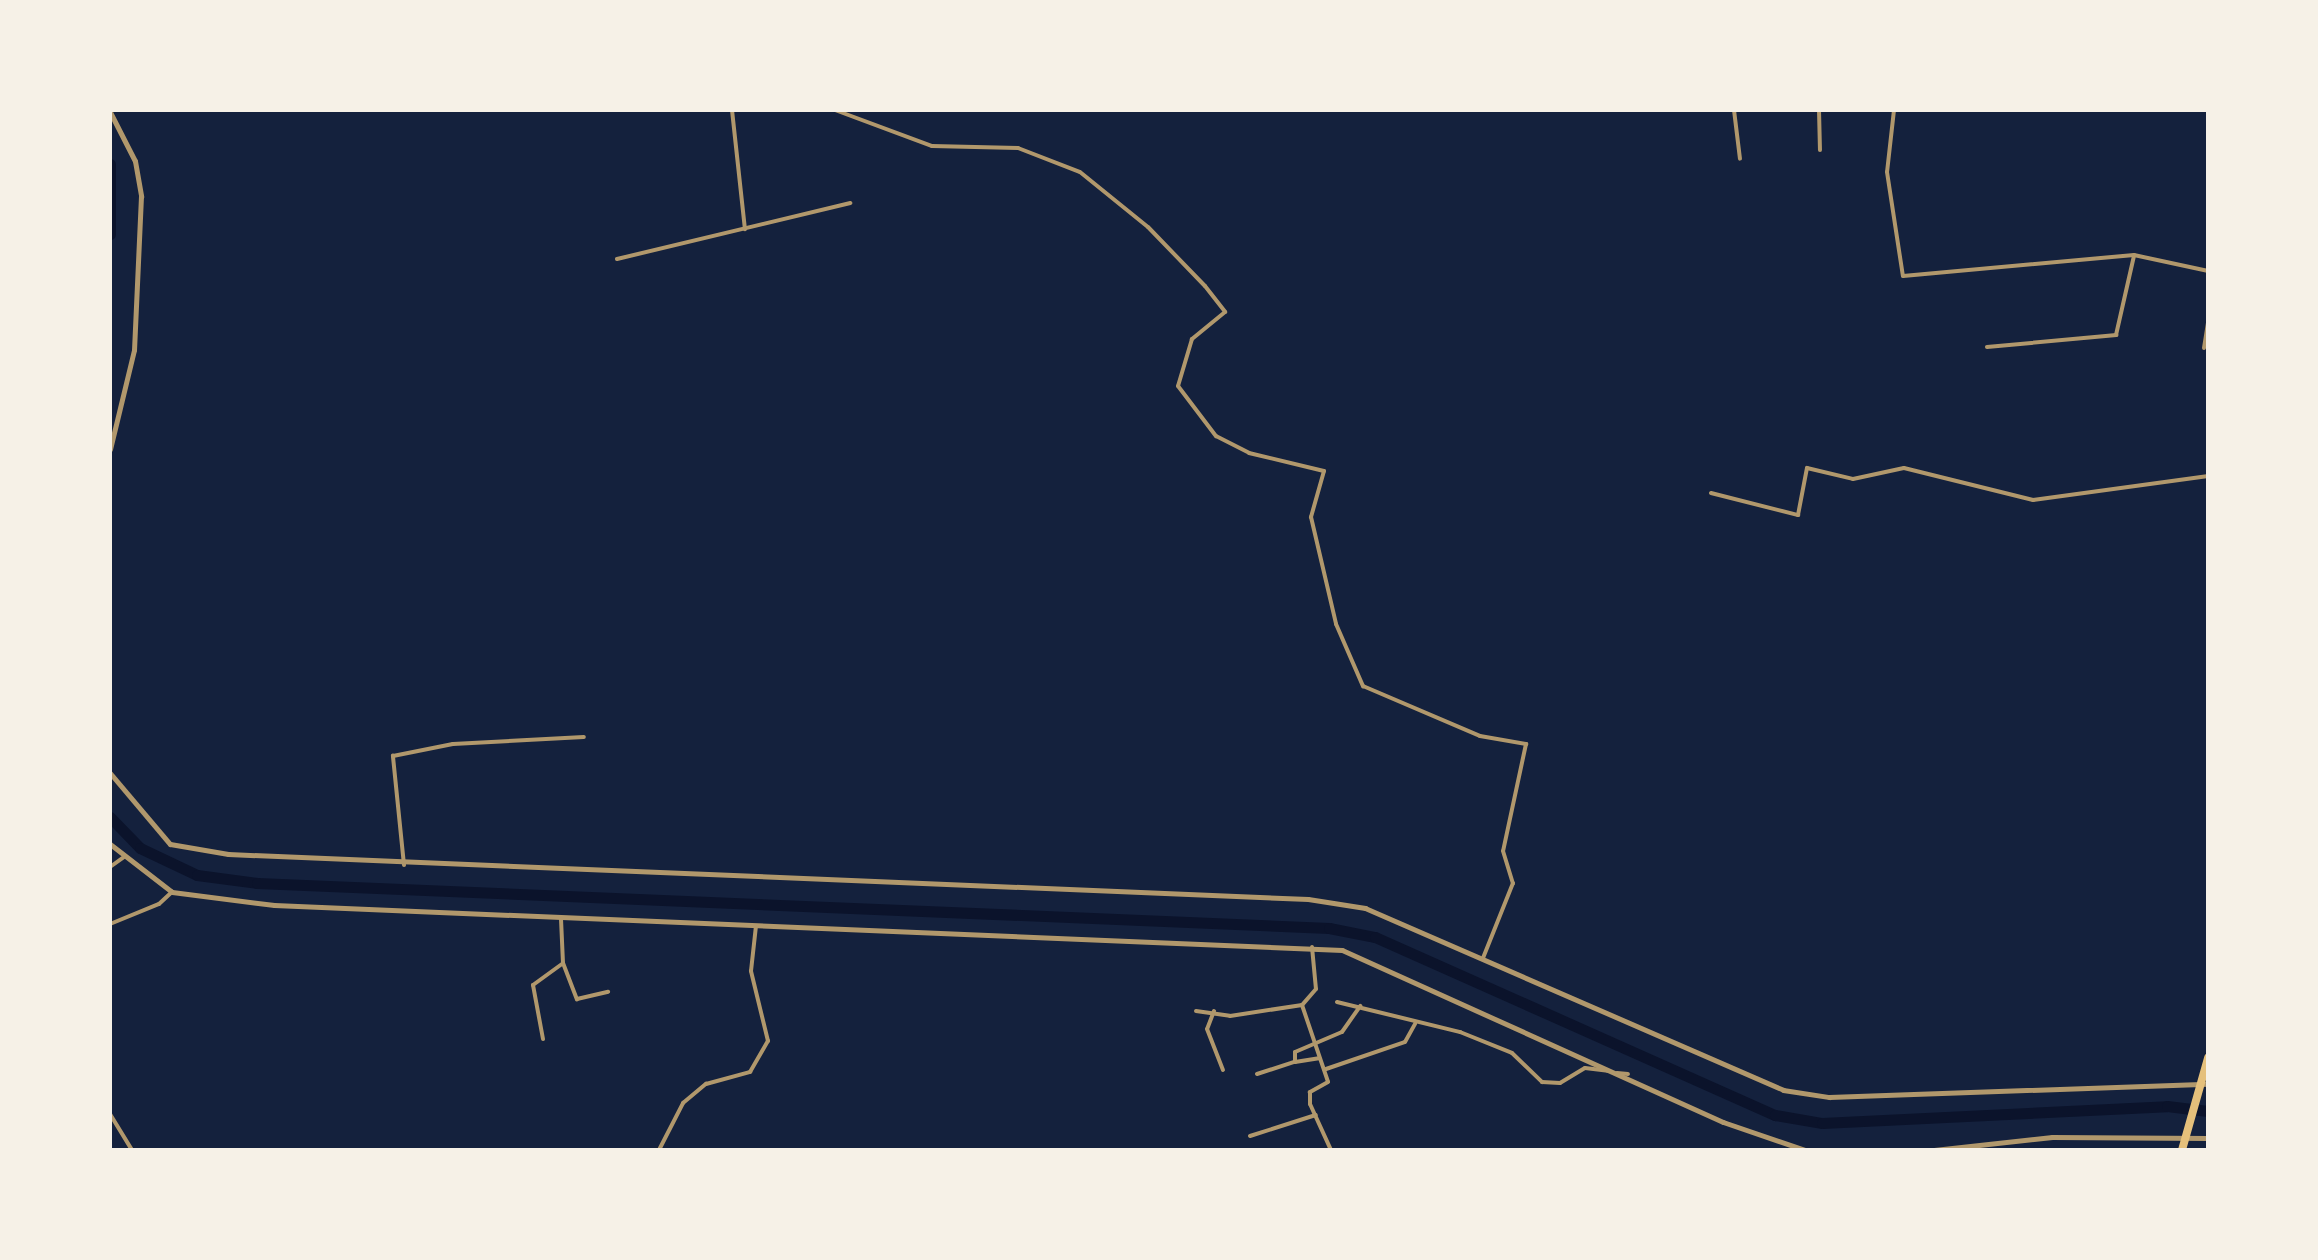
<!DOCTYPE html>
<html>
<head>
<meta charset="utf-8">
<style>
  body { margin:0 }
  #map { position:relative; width:2318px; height:1260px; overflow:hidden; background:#14213d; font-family:Quicksand,sans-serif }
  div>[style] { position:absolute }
  .canal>* { height:11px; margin:-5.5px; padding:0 5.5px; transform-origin:5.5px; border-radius:5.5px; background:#0b132b }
  .minor>* { height:4px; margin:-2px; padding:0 2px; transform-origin:2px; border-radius:2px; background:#b1986c }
  .tertiary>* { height:5px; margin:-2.5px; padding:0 2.5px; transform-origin:2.5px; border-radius:2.5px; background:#b1986c }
  .trunk>* { height:8px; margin:-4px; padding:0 4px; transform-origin:4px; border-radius:4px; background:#e5c07b }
  span { translate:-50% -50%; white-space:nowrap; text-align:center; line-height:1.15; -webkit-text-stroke:8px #f6f1e7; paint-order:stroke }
  .frame { position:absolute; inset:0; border:112px solid #f6f1e7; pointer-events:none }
</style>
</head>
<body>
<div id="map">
  <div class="canal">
    <div style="left:110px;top:164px;width:70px;rotate:90deg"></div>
    <div style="left:110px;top:817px;width:43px;rotate:45.9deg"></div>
    <div style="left:140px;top:848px;width:63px;rotate:25.3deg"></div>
    <div style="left:197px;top:875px;width:61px;rotate:7.6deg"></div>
    <div style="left:257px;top:883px;width:1073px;rotate:2.4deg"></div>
    <div style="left:1329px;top:928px;width:47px;rotate:11.1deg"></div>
    <div style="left:1375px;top:937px;width:438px;rotate:24deg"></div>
    <div style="left:1775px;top:1115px;width:48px;rotate:9.7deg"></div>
    <div style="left:1822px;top:1123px;width:345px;rotate:-2.8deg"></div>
    <div style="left:2167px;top:1106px;width:41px;rotate:7deg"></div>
  </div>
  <div class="minor">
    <div style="left:732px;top:110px;width:120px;rotate:83.8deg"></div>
    <div style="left:835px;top:110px;width:103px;rotate:20.4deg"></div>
    <div style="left:932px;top:146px;width:86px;rotate:1.3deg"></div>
    <div style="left:1018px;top:148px;width:66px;rotate:21.2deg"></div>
    <div style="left:1080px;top:172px;width:87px;rotate:39deg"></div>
    <div style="left:1148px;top:227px;width:82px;rotate:46deg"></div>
    <div style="left:1205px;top:286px;width:33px;rotate:52deg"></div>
    <div style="left:1225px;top:312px;width:43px;rotate:140.7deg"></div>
    <div style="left:1192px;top:339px;width:49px;rotate:106.6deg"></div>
    <div style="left:1178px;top:386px;width:63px;rotate:52.8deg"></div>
    <div style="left:1216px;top:436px;width:37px;rotate:27deg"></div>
    <div style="left:1249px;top:453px;width:77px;rotate:13.5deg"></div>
    <div style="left:1324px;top:471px;width:48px;rotate:105.8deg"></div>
    <div style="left:1311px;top:517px;width:110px;rotate:76.8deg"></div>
    <div style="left:1336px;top:624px;width:68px;rotate:66.5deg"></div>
    <div style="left:1363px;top:686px;width:127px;rotate:23.1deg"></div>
    <div style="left:1480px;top:736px;width:47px;rotate:9.9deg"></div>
    <div style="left:1526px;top:744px;width:109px;rotate:102.1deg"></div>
    <div style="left:1503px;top:851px;width:34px;rotate:73deg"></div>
    <div style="left:1513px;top:883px;width:81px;rotate:111.8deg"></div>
    <div style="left:1734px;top:110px;width:49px;rotate:83deg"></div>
    <div style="left:1819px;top:110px;width:40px;rotate:88.6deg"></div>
    <div style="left:1894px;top:110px;width:62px;rotate:96.4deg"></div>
    <div style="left:1887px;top:172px;width:105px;rotate:81.3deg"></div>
    <div style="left:1903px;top:276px;width:232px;rotate:-5.2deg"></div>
    <div style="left:2134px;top:255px;width:76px;rotate:12.2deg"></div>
    <div style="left:617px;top:259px;width:240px;rotate:-13.5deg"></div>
    <div style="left:1987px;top:347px;width:130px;rotate:-5.3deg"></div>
    <div style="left:2116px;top:335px;width:81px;rotate:-77.2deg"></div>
    <div style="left:2204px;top:348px;width:26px;rotate:-81deg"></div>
    <div style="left:1711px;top:493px;width:90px;rotate:14.2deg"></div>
    <div style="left:1798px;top:515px;width:48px;rotate:-79.2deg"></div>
    <div style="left:1807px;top:468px;width:47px;rotate:13.4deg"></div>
    <div style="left:1853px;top:479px;width:52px;rotate:-12.2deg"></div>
    <div style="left:1904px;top:468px;width:133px;rotate:13.9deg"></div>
    <div style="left:2033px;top:500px;width:177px;rotate:-7.8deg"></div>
    <div style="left:404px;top:865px;width:110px;rotate:-95.8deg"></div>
    <div style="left:393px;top:756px;width:61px;rotate:-11.3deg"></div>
    <div style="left:453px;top:744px;width:131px;rotate:-3.1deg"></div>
    <div style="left:110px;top:867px;width:17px;rotate:-36deg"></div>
    <div style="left:110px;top:924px;width:53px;rotate:-22.2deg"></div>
    <div style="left:159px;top:904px;width:18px;rotate:-43deg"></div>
    <div style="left:1312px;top:947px;width:42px;rotate:84.6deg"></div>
    <div style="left:1316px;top:989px;width:21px;rotate:131deg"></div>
    <div style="left:1302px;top:1005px;width:81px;rotate:71.3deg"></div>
    <div style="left:1328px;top:1082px;width:21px;rotate:151deg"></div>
    <div style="left:1310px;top:1092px;width:12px;rotate:90deg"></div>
    <div style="left:1310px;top:1104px;width:51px;rotate:65.5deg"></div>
    <div style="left:563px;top:963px;width:39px;rotate:69deg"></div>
    <div style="left:577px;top:999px;width:32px;rotate:-13deg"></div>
    <div style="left:1337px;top:1002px;width:127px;rotate:13.7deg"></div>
    <div style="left:1460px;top:1032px;width:56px;rotate:22deg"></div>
    <div style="left:1512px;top:1053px;width:42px;rotate:44deg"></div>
    <div style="left:1542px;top:1082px;width:18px;rotate:3deg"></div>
    <div style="left:1560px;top:1083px;width:29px;rotate:-31deg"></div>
    <div style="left:1585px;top:1068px;width:23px;rotate:7deg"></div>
    <div style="left:1196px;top:1011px;width:34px;rotate:8deg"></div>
    <div style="left:1230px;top:1016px;width:73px;rotate:-8.7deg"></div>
    <div style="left:1214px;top:1011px;width:19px;rotate:111deg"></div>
    <div style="left:1207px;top:1029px;width:44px;rotate:68.7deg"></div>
    <div style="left:543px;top:1039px;width:55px;rotate:-100.5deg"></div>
    <div style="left:533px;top:985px;width:37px;rotate:-36deg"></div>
    <div style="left:563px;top:963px;width:44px;rotate:-92.6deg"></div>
    <div style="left:1295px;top:1062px;width:24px;rotate:-9deg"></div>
    <div style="left:1326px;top:1069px;width:83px;rotate:-18.9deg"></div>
    <div style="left:1405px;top:1042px;width:21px;rotate:-61deg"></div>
    <div style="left:1617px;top:1073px;width:11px;rotate:5deg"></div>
    <div style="left:1257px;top:1074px;width:40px;rotate:-18deg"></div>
    <div style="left:1295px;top:1062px;width:10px;rotate:-90deg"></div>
    <div style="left:1295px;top:1052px;width:51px;rotate:-23.1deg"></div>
    <div style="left:1342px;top:1032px;width:32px;rotate:-55deg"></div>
    <div style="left:110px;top:1114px;width:42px;rotate:58.6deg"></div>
    <div style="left:1250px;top:1136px;width:69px;rotate:-17.7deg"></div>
    <div style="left:659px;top:1150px;width:53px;rotate:-62.9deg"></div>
    <div style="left:683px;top:1103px;width:30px;rotate:-40deg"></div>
    <div style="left:706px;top:1084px;width:46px;rotate:-15.3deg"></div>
    <div style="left:750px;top:1072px;width:36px;rotate:-60deg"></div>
    <div style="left:768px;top:1041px;width:72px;rotate:-103.7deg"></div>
    <div style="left:751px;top:971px;width:45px;rotate:-83.7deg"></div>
  </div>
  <div class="tertiary">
    <div style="left:110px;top:112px;width:55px;rotate:63deg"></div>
    <div style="left:135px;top:161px;width:36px;rotate:80deg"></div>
    <div style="left:141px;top:196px;width:154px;rotate:92.6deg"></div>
    <div style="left:134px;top:350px;width:102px;rotate:103.6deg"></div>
    <div style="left:110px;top:773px;width:93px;rotate:49.8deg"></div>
    <div style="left:170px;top:844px;width:59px;rotate:9.8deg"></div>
    <div style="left:228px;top:854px;width:1081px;rotate:2.39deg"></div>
    <div style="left:1308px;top:899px;width:58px;rotate:9deg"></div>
    <div style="left:1365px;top:908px;width:456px;rotate:23.5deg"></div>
    <div style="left:1783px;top:1090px;width:47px;rotate:8.7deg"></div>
    <div style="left:1829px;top:1097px;width:379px;rotate:-2deg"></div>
    <div style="left:110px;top:844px;width:78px;rotate:37.7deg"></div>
    <div style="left:172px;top:892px;width:103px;rotate:7.3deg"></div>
    <div style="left:274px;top:905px;width:1069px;rotate:2.41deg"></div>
    <div style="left:1342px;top:950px;width:418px;rotate:24.3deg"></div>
    <div style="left:1723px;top:1122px;width:87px;rotate:18.9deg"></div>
    <div style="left:1934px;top:1150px;width:119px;rotate:-6.3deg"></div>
    <div style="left:2052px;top:1137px;width:156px;rotate:0.4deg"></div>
  </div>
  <div class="trunk">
    <div style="left:2182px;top:1150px;width:96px;rotate:-74.2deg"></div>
  </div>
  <div class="frame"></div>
</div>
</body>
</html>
